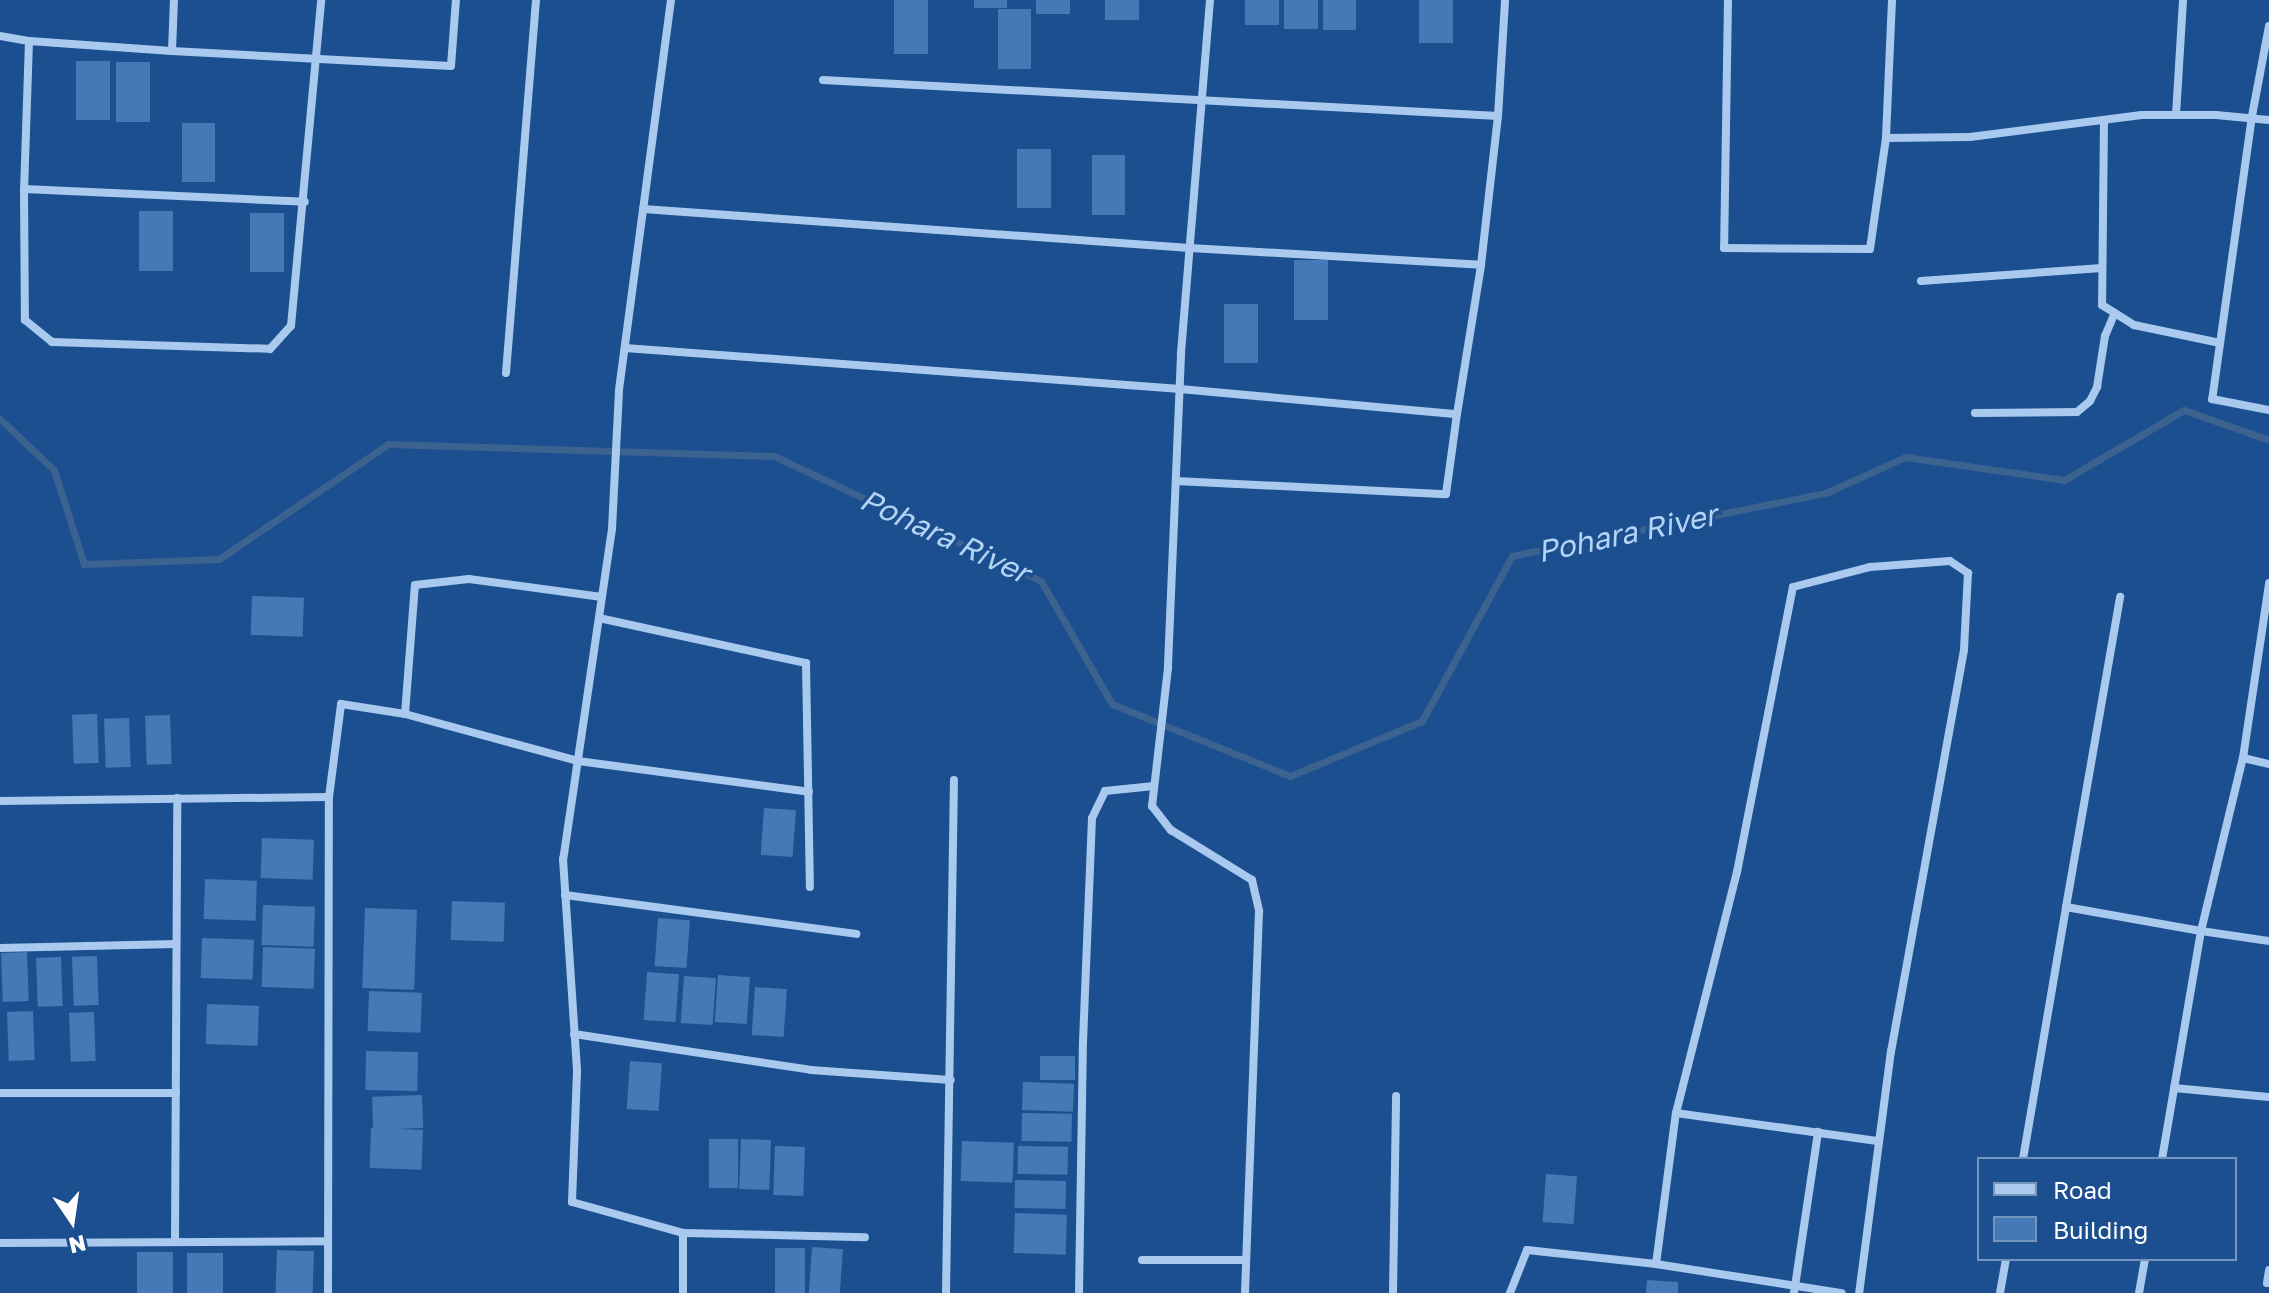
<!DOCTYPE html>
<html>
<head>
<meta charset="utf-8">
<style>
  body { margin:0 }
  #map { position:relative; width:2269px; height:1293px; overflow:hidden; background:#1b4f8f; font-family:"Golos Text",sans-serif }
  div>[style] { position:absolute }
  .stream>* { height:7px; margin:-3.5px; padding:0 3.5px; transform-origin:3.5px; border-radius:3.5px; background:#3c6290 }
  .building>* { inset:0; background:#4478b7; transform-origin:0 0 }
  .street>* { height:8px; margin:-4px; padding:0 4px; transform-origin:4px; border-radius:4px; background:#a9c9ee }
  span { translate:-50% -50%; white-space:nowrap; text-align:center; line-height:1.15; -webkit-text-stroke:7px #1b4f8f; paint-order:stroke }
  .water-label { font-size:30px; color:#b5d3f5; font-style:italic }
  .legend { position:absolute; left:1977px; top:1157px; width:260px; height:104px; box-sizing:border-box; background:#1b4f8f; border:2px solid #7695bc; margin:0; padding:10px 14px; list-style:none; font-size:24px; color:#fff }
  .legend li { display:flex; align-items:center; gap:16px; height:40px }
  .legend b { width:40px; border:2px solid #7695bc }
  .north { position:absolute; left:32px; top:1181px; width:80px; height:80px; -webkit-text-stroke:6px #1b4f8f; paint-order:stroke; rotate:167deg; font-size:22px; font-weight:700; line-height:32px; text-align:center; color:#fff }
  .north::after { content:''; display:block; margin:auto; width:28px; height:36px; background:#fff; clip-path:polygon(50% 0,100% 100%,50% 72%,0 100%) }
</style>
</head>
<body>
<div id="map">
  <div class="stream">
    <div style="left:0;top:419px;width:74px;rotate:43.4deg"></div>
    <div style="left:54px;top:470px;width:99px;rotate:72.3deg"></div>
    <div style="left:84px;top:564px;width:135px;rotate:-2.1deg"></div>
    <div style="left:219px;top:559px;width:204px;rotate:-34.2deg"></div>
    <div style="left:388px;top:444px;width:386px;rotate:1.8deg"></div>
    <div style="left:774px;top:456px;width:295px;rotate:25.1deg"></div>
    <div style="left:1041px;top:581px;width:142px;rotate:60deg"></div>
    <div style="left:1112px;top:704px;width:192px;rotate:22deg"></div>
    <div style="left:1290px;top:776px;width:143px;rotate:-22.6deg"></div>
    <div style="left:1422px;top:721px;width:188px;rotate:-61.4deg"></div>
    <div style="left:1512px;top:556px;width:322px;rotate:-11.4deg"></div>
    <div style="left:1828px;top:492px;width:85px;rotate:-24.4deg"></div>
    <div style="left:1905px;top:457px;width:161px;rotate:8.2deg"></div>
    <div style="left:2064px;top:480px;width:139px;rotate:-30.3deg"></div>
    <div style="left:2184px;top:410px;width:90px;rotate:19.4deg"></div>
  </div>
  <div class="building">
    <div style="left:894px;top:0;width:34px;height:54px"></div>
    <div style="left:974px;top:0;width:33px;height:8px"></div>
    <div style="left:1036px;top:0;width:34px;height:14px"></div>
    <div style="left:1105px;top:0;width:34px;height:20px"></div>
    <div style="left:1245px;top:0;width:34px;height:25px"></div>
    <div style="left:1284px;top:0;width:34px;height:29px"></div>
    <div style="left:1323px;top:0;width:33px;height:30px"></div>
    <div style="left:1419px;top:0;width:34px;height:43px"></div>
    <div style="left:1031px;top:9px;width:60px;height:33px;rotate:90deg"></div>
    <div style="left:76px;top:61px;width:34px;height:59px"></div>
    <div style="left:116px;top:62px;width:34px;height:60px"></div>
    <div style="left:182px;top:123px;width:33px;height:59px"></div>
    <div style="left:1017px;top:149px;width:34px;height:59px"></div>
    <div style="left:1092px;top:155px;width:33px;height:60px"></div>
    <div style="left:139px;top:211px;width:34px;height:60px"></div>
    <div style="left:250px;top:213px;width:34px;height:59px"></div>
    <div style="left:1328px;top:260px;width:60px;height:34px;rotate:90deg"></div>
    <div style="left:1258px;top:304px;width:59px;height:34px;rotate:90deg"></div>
    <div style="left:252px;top:596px;width:52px;height:39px;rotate:2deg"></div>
    <div style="left:97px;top:714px;width:49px;height:25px;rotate:88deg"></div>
    <div style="left:170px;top:715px;width:49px;height:25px;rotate:88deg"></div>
    <div style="left:129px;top:718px;width:49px;height:25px;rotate:88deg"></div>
    <div style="left:764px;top:808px;width:32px;height:47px;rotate:4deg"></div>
    <div style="left:262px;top:838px;width:52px;height:40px;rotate:2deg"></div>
    <div style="left:205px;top:879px;width:52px;height:40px;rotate:2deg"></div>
    <div style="left:452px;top:901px;width:53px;height:39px;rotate:2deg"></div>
    <div style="left:263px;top:905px;width:52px;height:40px;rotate:2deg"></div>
    <div style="left:365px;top:908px;width:52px;height:80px;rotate:2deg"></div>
    <div style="left:658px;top:918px;width:32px;height:48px;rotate:4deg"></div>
    <div style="left:202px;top:938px;width:52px;height:40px;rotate:2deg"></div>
    <div style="left:263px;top:947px;width:52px;height:40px;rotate:2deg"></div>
    <div style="left:27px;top:952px;width:49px;height:26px;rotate:88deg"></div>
    <div style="left:97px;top:956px;width:49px;height:25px;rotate:88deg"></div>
    <div style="left:61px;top:957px;width:49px;height:25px;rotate:88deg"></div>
    <div style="left:647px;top:972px;width:32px;height:48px;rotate:4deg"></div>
    <div style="left:718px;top:975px;width:32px;height:47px;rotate:4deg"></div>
    <div style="left:684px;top:976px;width:32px;height:47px;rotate:4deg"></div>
    <div style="left:755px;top:987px;width:32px;height:48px;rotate:4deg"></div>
    <div style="left:369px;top:991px;width:53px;height:40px;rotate:2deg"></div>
    <div style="left:207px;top:1004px;width:52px;height:40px;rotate:2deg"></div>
    <div style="left:33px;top:1011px;width:49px;height:26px;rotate:88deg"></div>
    <div style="left:94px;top:1012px;width:49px;height:25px;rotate:88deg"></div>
    <div style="left:366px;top:1051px;width:52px;height:39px;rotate:1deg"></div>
    <div style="left:1040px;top:1056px;width:35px;height:24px"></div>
    <div style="left:630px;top:1061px;width:32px;height:48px;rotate:4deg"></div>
    <div style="left:1023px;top:1082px;width:51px;height:28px;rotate:2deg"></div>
    <div style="left:422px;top:1095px;width:33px;height:50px;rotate:88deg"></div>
    <div style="left:1022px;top:1113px;width:50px;height:28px;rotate:1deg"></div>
    <div style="left:371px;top:1128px;width:52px;height:40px;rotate:2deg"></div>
    <div style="left:709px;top:1139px;width:29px;height:49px"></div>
    <div style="left:741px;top:1139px;width:30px;height:50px;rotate:2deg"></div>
    <div style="left:962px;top:1141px;width:52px;height:40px;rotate:2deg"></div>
    <div style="left:775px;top:1146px;width:30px;height:49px;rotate:2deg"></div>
    <div style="left:1018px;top:1146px;width:50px;height:28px;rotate:1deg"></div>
    <div style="left:1546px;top:1174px;width:31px;height:48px;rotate:4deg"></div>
    <div style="left:1015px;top:1180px;width:51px;height:28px;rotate:1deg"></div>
    <div style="left:1015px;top:1213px;width:52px;height:40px;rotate:2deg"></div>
    <div style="left:812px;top:1247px;width:31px;height:46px;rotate:4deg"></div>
    <div style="left:775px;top:1248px;width:30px;height:45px"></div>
    <div style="left:277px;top:1250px;width:37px;height:43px;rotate:2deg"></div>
    <div style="left:173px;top:1252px;width:41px;height:36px;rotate:90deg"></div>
    <div style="left:187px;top:1253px;width:36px;height:40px"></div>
    <div style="clip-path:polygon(1647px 1280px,1678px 1282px,1678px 1293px,1646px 1293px)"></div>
  </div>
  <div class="street">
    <div style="left:671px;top:0;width:394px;rotate:97.6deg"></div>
    <div style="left:619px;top:391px;width:138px;rotate:92.9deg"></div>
    <div style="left:612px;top:529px;width:334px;rotate:98.4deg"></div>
    <div style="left:563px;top:859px;width:213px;rotate:86.2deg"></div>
    <div style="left:577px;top:1072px;width:130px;rotate:92.2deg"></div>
    <div style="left:572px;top:1202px;width:115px;rotate:15.6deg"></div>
    <div style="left:683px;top:1233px;width:60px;rotate:90deg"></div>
    <div style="left:1210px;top:0;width:356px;rotate:94.7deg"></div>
    <div style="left:1181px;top:355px;width:313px;rotate:92.4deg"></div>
    <div style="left:1168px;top:668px;width:139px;rotate:96.6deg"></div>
    <div style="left:1152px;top:806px;width:31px;rotate:52deg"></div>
    <div style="left:1171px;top:830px;width:95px;rotate:31.7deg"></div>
    <div style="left:1252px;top:880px;width:32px;rotate:77deg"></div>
    <div style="left:1259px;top:911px;width:382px;rotate:92.1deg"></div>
    <div style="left:1728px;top:0;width:248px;rotate:90.9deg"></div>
    <div style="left:1724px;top:248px;width:146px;rotate:0.4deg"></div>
    <div style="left:1870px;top:249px;width:112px;rotate:-81.8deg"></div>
    <div style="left:1892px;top:0;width:138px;rotate:92.5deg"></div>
    <div style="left:1886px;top:138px;width:84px;rotate:-0.7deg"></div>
    <div style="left:1970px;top:137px;width:173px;rotate:-7.3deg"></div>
    <div style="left:2142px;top:115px;width:74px"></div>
    <div style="left:2216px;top:115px;width:53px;rotate:5.4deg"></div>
    <div style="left:2269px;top:26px;width:92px;rotate:100.7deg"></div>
    <div style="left:2252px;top:116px;width:286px;rotate:98deg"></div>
    <div style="left:2212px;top:399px;width:58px;rotate:10.9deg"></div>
    <div style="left:0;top:36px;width:29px;rotate:10deg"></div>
    <div style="left:29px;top:41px;width:143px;rotate:4deg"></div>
    <div style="left:172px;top:51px;width:279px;rotate:3.1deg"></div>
    <div style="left:451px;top:66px;width:66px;rotate:-85.7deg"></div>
    <div style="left:29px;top:41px;width:148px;rotate:91.9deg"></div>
    <div style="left:24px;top:189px;width:131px;rotate:89.6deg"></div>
    <div style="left:25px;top:320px;width:35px;rotate:39deg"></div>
    <div style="left:52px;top:342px;width:218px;rotate:1.8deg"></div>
    <div style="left:270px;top:349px;width:31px;rotate:-48deg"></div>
    <div style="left:291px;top:326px;width:327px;rotate:-84.7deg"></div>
    <div style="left:172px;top:51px;width:51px;rotate:-87.8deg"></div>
    <div style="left:823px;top:80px;width:676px;rotate:3.05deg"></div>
    <div style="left:2176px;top:115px;width:115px;rotate:-86.5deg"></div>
    <div style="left:2104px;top:120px;width:185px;rotate:90.6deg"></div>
    <div style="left:2102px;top:305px;width:38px;rotate:32deg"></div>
    <div style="left:2134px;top:325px;width:88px;rotate:11.8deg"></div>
    <div style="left:24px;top:189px;width:281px;rotate:2.6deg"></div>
    <div style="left:643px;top:209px;width:548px;rotate:4.08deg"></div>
    <div style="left:1190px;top:248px;width:291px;rotate:3.3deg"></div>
    <div style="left:1921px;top:281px;width:181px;rotate:-4.1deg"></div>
    <div style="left:625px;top:348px;width:557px;rotate:4.22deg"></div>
    <div style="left:1180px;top:389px;width:278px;rotate:5.2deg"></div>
    <div style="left:1457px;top:414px;width:151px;rotate:-80.8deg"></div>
    <div style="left:1481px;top:265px;width:150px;rotate:-83.5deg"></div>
    <div style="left:1498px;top:116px;width:116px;rotate:-86.5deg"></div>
    <div style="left:506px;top:373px;width:374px;rotate:-85.4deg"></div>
    <div style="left:1975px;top:413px;width:102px;rotate:-0.6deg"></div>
    <div style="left:2077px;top:412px;width:17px;rotate:-40deg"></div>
    <div style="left:2090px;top:401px;width:16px;rotate:-63deg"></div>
    <div style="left:2097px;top:387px;width:52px;rotate:-81.1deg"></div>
    <div style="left:2105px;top:336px;width:25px;rotate:-67deg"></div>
    <div style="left:1176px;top:481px;width:270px;rotate:2.8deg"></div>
    <div style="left:1446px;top:494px;width:81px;rotate:-82.2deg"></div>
    <div style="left:599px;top:618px;width:212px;rotate:12.3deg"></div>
    <div style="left:806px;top:663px;width:224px;rotate:89deg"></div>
    <div style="left:405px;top:714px;width:179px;rotate:15.2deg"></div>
    <div style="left:578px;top:761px;width:233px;rotate:7.6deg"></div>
    <div style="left:2243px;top:758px;width:177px;rotate:-81.5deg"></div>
    <div style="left:0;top:801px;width:329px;rotate:-0.7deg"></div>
    <div style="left:565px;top:895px;width:294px;rotate:7.6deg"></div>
    <div style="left:2066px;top:907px;width:315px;rotate:-80.1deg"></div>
    <div style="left:0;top:948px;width:176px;rotate:-1.3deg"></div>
    <div style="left:574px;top:1034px;width:240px;rotate:8.6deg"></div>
    <div style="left:811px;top:1070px;width:140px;rotate:4.1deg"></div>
    <div style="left:2174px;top:1088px;width:95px;rotate:5.4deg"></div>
    <div style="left:0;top:1093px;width:176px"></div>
    <div style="left:1676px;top:1113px;width:205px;rotate:7.9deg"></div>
    <div style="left:2023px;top:1159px;width:256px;rotate:-80.3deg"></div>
    <div style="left:2066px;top:907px;width:137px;rotate:10.1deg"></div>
    <div style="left:2201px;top:931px;width:178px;rotate:-76.4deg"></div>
    <div style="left:2243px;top:758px;width:27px;rotate:13deg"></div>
    <div style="left:2162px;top:1159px;width:231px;rotate:-80.3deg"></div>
    <div style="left:2201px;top:931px;width:69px;rotate:8.4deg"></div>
    <div style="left:683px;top:1233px;width:182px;rotate:1.3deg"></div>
    <div style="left:175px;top:1240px;width:442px;rotate:-89.7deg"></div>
    <div style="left:0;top:1243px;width:328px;rotate:-0.3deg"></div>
    <div style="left:1142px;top:1260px;width:104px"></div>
    <div style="left:1656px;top:1264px;width:152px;rotate:-82.5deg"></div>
    <div style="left:1676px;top:1113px;width:249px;rotate:-75.8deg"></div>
    <div style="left:1737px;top:872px;width:290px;rotate:-78.9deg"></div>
    <div style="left:1793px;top:587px;width:80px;rotate:-14.6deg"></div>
    <div style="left:1870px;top:567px;width:80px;rotate:-4.3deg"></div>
    <div style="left:1950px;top:561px;width:22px;rotate:34deg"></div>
    <div style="left:1968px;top:573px;width:77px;rotate:93deg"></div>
    <div style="left:1964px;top:650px;width:408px;rotate:100.3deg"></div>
    <div style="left:1891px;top:1051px;width:244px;rotate:97.5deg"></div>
    <div style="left:2267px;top:1283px;width:13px;rotate:-81deg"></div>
    <div style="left:328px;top:1293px;width:496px;rotate:-89.9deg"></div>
    <div style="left:329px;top:797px;width:94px;rotate:-82.6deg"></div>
    <div style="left:341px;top:704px;width:65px;rotate:8.9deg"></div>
    <div style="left:405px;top:714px;width:129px;rotate:-85.6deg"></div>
    <div style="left:415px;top:585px;width:54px;rotate:-6.3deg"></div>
    <div style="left:469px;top:579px;width:134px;rotate:7.7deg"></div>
    <div style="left:946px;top:1293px;width:513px;rotate:-89.11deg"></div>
    <div style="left:1079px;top:1293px;width:251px;rotate:-89.1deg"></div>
    <div style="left:1083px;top:1042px;width:224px;rotate:-87.7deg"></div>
    <div style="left:1092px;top:818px;width:30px;rotate:-64deg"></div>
    <div style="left:1105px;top:791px;width:49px;rotate:-5.8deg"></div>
    <div style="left:1393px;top:1293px;width:197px;rotate:-89.1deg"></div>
    <div style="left:1510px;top:1293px;width:46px;rotate:-68.4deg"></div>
    <div style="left:1527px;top:1250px;width:130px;rotate:6.2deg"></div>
    <div style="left:1656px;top:1264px;width:188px;rotate:8.9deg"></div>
    <div style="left:1794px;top:1293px;width:163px;rotate:-81.5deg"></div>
    <div style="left:2000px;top:1293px;width:35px;rotate:-80deg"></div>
    <div style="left:2139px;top:1293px;width:35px;rotate:-80deg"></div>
  </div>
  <div class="water-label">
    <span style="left:1627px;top:533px;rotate:-12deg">Pohara River</span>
    <span style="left:945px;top:536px;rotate:25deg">Pohara River</span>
  </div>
  <ul class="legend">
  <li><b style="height:10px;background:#a9c9ee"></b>Road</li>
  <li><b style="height:22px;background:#4478b7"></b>Building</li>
  </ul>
  <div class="north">N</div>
</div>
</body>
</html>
